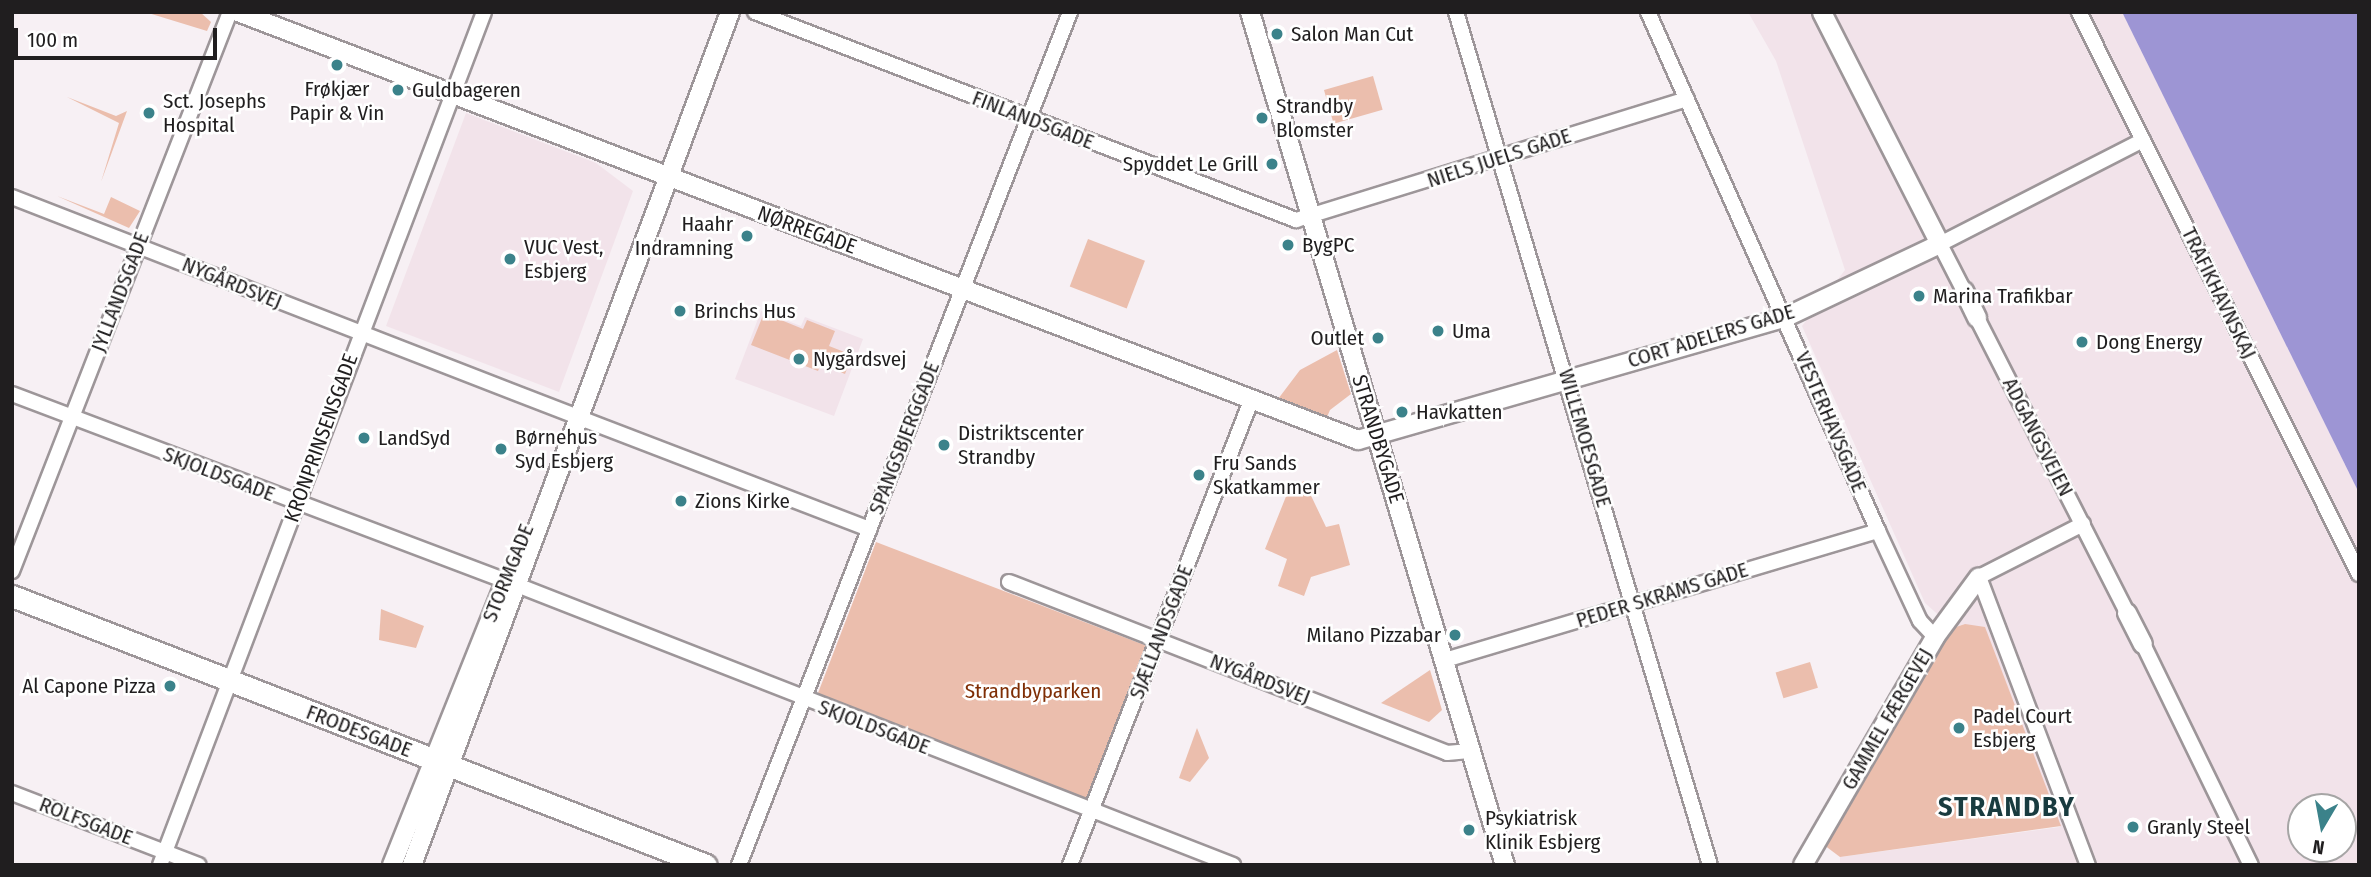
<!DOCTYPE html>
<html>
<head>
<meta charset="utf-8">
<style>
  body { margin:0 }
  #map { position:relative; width:2371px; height:877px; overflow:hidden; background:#f7f0f4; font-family:"Fira Sans Condensed",sans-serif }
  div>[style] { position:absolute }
  .built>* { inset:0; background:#f2e3ea }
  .green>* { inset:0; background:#ebbead; transform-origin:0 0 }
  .water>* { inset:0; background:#9d95d4 }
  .roads { filter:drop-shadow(2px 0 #9d9699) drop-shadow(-2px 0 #9d9699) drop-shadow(0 2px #9d9699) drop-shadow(0 -2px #9d9699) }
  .minor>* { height:14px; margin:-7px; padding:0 7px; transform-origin:7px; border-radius:7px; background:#fff }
  .tertiary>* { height:18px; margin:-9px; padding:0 9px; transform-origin:9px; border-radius:9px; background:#fff }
  .secondary>* { height:21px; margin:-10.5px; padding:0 10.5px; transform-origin:10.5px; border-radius:10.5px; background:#fff }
  .dots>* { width:19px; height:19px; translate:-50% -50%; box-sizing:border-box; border:4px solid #fff; border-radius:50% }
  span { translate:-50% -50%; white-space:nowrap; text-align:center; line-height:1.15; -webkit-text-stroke:5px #fff; paint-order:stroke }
  .poi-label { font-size:21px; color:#201e1f }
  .left { translate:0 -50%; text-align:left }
  .right { translate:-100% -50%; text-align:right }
  .street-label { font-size:21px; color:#201e1f }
  .park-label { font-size:21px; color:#7f2e05 }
  .district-label { font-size:28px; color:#193b3f; font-weight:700; letter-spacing:2px }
  .frame { position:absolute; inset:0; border:14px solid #201e1f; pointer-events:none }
  .north { position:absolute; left:2287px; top:793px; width:70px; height:70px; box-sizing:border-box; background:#fff; border:2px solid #a6a5a5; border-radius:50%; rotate:190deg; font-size:19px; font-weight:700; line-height:28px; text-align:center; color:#201e1f }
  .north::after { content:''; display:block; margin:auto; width:24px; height:32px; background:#3b828a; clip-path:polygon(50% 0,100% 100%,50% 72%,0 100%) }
  .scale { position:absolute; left:14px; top:28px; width:203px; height:32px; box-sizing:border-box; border:4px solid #201e1f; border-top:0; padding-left:9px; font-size:21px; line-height:24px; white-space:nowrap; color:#201e1f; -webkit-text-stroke:5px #fff; paint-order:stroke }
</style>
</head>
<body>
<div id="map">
  <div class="built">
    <div style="clip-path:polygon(evenodd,1748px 12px,2122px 12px,2359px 493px,2359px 865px,1840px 865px,1840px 857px,2060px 827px,1965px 624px,1953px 628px,1925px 603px,1802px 326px,1845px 270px,1776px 61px,1748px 12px,2301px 807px,2343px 807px,2343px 849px,2301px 849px,2301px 807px)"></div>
    <div style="clip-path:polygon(466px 113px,596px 163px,633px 191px,559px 392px,386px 326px)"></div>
    <div style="clip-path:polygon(761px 311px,801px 326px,805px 317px,863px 339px,834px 416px,735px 379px)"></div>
  </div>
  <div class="green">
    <div style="clip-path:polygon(145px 12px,200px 12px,211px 22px,207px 31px)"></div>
    <div style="left:1373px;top:76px;width:35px;height:51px;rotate:74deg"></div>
    <div style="clip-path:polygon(67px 97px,116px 116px,127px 111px,101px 182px,119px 123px)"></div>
    <div style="clip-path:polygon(57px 196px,104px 214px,111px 197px,140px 211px,129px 228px)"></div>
    <div style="left:1088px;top:239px;width:61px;height:51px;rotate:21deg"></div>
    <div style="clip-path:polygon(764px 313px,803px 329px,807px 320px,835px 331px,829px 346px,852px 355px,845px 374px,821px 364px,818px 371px,751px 345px)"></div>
    <div style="clip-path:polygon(1337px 350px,1351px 394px,1330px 410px,1324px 424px,1275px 403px,1300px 370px)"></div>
    <div style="clip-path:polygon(1304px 481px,1326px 527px,1339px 524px,1350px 565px,1311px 577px,1304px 596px,1278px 586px,1287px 559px,1265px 549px,1289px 489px)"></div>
    <div style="left:876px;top:542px;width:291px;height:165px;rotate:21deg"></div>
    <div style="clip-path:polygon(381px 609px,424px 626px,416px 648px,379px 640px)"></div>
    <div style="clip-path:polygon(1965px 624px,1985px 627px,2061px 826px,1840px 857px,1824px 845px,1953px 628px)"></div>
    <div style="left:1810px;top:662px;width:27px;height:36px;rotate:73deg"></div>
    <div style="clip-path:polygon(1430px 670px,1442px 710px,1429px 722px,1381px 703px)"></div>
    <div style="clip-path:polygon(1197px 728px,1209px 758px,1190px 782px,1179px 778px)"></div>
  </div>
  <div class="water">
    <div style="clip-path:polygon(2122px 12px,2359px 12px,2359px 493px)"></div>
  </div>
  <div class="roads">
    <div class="minor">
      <div style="left:755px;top:12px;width:580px;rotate:21.03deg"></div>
      <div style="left:1296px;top:220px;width:409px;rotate:-17.2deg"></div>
      <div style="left:1456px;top:12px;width:890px;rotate:73.42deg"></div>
      <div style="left:1648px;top:12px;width:568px;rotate:66.1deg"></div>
      <div style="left:1878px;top:531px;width:99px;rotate:65deg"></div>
      <div style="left:1920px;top:621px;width:22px;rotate:47deg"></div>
      <div style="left:2079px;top:12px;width:628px;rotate:63.52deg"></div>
      <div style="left:12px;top:197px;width:599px;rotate:21.25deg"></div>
      <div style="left:1964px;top:291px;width:53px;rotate:-117.1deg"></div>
      <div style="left:1940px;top:244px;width:228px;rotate:-27.1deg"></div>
      <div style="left:1977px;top:318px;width:331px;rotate:63deg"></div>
      <div style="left:12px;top:394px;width:528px;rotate:20.73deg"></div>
      <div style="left:580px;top:418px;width:310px;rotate:21deg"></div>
      <div style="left:2083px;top:524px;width:117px;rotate:153deg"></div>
      <div style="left:1979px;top:577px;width:308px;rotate:69.3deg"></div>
      <div style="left:12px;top:571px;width:600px;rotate:-68.7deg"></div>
      <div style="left:1009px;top:582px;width:470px;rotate:21.3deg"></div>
      <div style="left:1447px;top:753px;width:25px;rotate:-5deg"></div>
      <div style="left:517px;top:585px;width:769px;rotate:21.36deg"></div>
      <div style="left:2143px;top:644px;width:246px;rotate:64deg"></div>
      <div style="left:1445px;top:660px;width:452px;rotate:-16.6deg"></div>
      <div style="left:12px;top:793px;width:200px;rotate:21.1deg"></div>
      <div style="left:160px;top:865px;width:912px;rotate:-69.2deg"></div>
      <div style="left:739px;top:865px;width:915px;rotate:-68.79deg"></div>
      <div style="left:1070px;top:865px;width:499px;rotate:-68.7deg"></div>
    </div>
    <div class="tertiary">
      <div style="left:238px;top:12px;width:1199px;rotate:20.91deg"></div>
      <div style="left:1358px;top:440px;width:445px;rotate:-16deg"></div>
      <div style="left:1786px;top:317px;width:170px;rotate:-25.4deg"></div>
      <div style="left:1940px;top:244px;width:260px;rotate:-117deg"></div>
      <div style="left:1250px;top:12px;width:890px;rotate:73.36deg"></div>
      <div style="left:1964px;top:291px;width:30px;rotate:64deg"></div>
      <div style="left:2127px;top:613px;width:35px;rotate:63deg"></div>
      <div style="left:392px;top:865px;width:309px;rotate:-68.2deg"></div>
      <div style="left:412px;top:865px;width:910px;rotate:-69.55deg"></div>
      <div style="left:1803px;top:865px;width:263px;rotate:-59.9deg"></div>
      <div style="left:1935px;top:637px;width:74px;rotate:-53.7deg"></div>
    </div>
    <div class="secondary">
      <div style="left:12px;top:596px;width:744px;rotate:21.19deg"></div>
    </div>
  </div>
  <div class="dots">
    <div style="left:1277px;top:34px;background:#3b828a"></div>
    <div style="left:337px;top:65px;background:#3b828a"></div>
    <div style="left:398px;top:90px;background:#3b828a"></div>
    <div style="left:149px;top:113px;background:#3b828a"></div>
    <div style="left:1262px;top:118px;background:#3b828a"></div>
    <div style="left:1272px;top:164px;background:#3b828a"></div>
    <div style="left:747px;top:236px;background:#3b828a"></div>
    <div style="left:1288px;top:245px;background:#3b828a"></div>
    <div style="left:510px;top:259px;background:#3b828a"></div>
    <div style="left:1919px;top:296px;background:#3b828a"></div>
    <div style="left:680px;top:311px;background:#3b828a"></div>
    <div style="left:1438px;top:331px;background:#3b828a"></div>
    <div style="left:1378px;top:338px;background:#3b828a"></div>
    <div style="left:2082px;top:342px;background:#3b828a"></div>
    <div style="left:799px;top:359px;background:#3b828a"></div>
    <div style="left:1402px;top:412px;background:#3b828a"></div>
    <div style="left:364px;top:438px;background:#3b828a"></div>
    <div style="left:944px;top:445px;background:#3b828a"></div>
    <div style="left:501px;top:449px;background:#3b828a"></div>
    <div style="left:1199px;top:475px;background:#3b828a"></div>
    <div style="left:681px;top:501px;background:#3b828a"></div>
    <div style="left:1455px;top:635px;background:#3b828a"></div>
    <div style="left:170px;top:686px;background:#3b828a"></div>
    <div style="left:1959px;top:728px;background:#3b828a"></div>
    <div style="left:2133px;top:827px;background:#3b828a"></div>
    <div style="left:1469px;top:830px;background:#3b828a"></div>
  </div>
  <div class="poi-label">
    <span class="left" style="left:1291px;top:34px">Salon Man Cut</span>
    <span style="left:337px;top:101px">Frøkjær<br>Papir &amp; Vin</span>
    <span class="left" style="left:412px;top:90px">Guldbageren</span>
    <span class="left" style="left:163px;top:113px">Sct. Josephs<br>Hospital</span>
    <span class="left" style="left:1276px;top:118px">Strandby<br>Blomster</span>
    <span class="right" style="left:1258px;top:164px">Spyddet Le Grill</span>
    <span class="right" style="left:733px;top:236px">Haahr<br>Indramning</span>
    <span class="left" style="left:1302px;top:245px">BygPC</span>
    <span class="left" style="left:524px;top:259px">VUC Vest,<br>Esbjerg</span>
    <span class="left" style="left:1933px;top:296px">Marina Trafikbar</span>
    <span class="left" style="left:694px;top:311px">Brinchs Hus</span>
    <span class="left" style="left:1452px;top:331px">Uma</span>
    <span class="right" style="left:1364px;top:338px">Outlet</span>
    <span class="left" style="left:2096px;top:342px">Dong Energy</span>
    <span class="left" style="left:813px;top:359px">Nygårdsvej</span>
    <span class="left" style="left:1416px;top:412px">Havkatten</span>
    <span class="left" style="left:958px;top:445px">Distriktscenter<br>Strandby</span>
    <span class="left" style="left:515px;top:449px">Børnehus<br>Syd Esbjerg</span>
    <span class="left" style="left:378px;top:438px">LandSyd</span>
    <span class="left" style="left:1213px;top:475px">Fru Sands<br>Skatkammer</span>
    <span class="left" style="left:695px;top:501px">Zions Kirke</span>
    <span class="right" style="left:1441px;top:635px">Milano Pizzabar</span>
    <span class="right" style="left:156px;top:686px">Al Capone Pizza</span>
    <span class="left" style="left:1973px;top:728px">Padel Court<br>Esbjerg</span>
    <span class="left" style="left:1485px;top:830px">Psykiatrisk<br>Klinik Esbjerg</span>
    <span class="left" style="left:2147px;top:827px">Granly Steel</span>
  </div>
  <div class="street-label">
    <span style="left:1033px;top:120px;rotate:21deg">FINLANDSGADE</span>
    <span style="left:1499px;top:158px;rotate:-18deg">NIELS JUELS GADE</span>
    <span style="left:807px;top:230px;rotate:20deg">NØRREGADE</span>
    <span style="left:232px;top:283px;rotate:22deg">NYGÅRDSVEJ</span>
    <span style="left:120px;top:292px;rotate:-69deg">JYLLANDSGADE</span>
    <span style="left:2219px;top:293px;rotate:64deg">TRAFIKHAVNSKAJ</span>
    <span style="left:1711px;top:336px;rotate:-17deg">CORT ADELERS GADE</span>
    <span style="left:1831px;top:422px;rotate:67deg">VESTERHAVSGADE</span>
    <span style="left:2038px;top:437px;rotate:63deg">ADGANGSVEJEN</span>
    <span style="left:321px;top:438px;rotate:-70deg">KRONPRINSENSGADE</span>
    <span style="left:904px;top:438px;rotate:-69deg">SPANGSBJERGGADE</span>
    <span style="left:1585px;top:438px;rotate:74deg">WILLEMOESGADE</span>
    <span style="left:1378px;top:439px;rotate:73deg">STRANDBYGADE</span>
    <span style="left:219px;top:474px;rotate:21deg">SKJOLDSGADE</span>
    <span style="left:508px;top:573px;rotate:-68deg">STORMGADE</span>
    <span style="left:1662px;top:595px;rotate:-17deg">PEDER SKRAMS GADE</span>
    <span style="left:1161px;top:632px;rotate:-69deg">SJÆLLANDSGADE</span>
    <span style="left:1260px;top:679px;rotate:21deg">NYGÅRDSVEJ</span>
    <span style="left:1887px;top:719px;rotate:-60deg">GAMMEL FÆRGEVEJ</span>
    <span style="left:874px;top:727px;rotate:21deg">SKJOLDSGADE</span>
    <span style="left:359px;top:731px;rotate:21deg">FRODESGADE</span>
    <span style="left:86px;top:821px;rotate:21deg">ROLFSGADE</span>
  </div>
  <div class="park-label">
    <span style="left:1033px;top:691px">Strandbyparken</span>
  </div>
  <div class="district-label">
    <span style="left:2007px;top:807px">STRANDBY</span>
  </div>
  <div class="frame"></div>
  <div class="north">N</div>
  <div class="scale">100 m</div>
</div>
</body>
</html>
